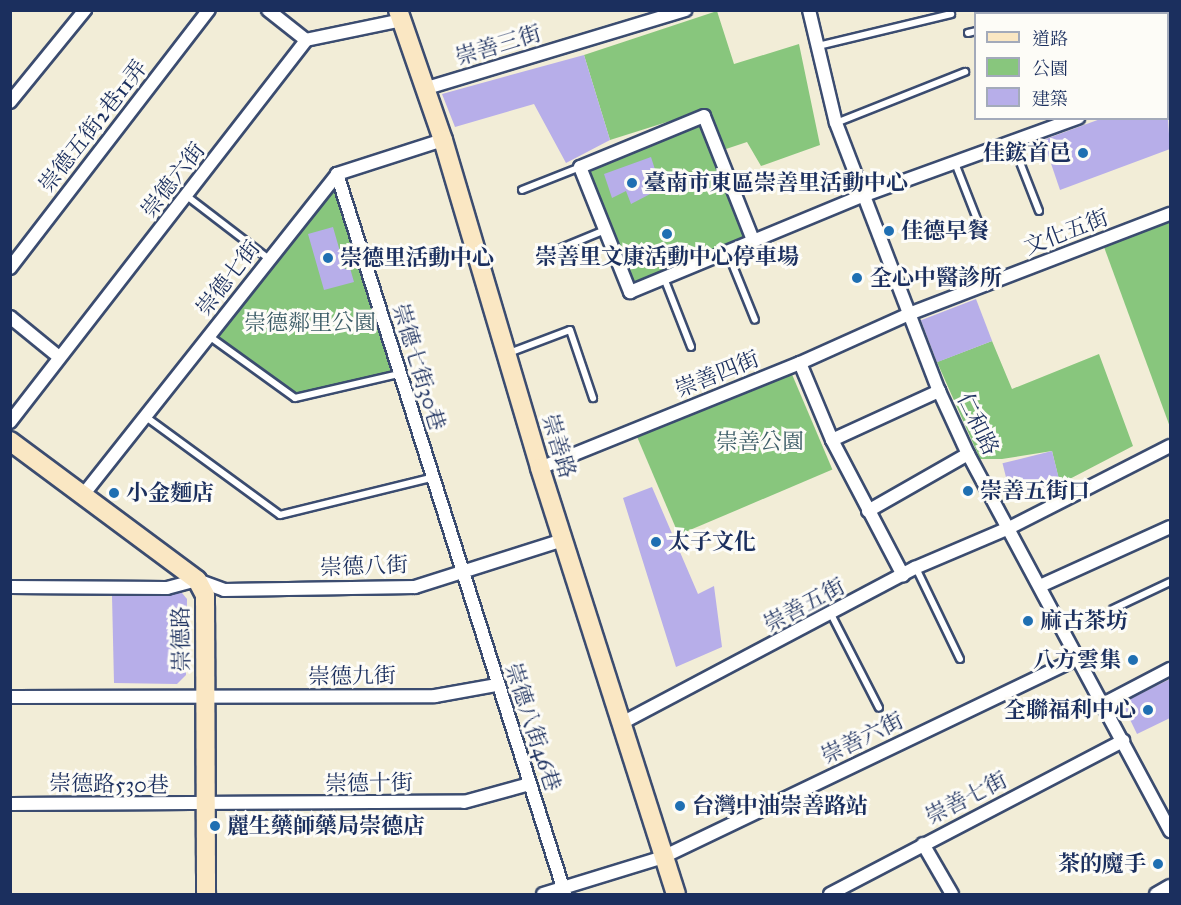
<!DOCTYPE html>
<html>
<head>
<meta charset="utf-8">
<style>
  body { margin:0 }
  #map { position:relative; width:1181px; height:905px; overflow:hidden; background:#f2edd7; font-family:"IM FELL Great Primer","Noto Serif TC",serif }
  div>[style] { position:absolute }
  .green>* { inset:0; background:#88c67d; transform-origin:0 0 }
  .building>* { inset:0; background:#b7aee9; transform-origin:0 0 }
  .roads { filter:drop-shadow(2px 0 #3b4c70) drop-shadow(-2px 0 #3b4c70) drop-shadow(0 2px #3b4c70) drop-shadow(0 -2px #3b4c70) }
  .lane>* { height:6px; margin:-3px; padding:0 3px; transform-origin:3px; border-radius:3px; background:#fff }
  .street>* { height:12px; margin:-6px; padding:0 6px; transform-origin:6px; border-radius:6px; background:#fff }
  .secondary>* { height:18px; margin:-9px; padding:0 9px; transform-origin:9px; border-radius:9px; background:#fae7c3 }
  .dots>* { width:16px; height:16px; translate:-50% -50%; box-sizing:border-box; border:3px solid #fdfcf7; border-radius:50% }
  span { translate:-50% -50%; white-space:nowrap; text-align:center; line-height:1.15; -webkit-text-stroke:6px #fdfcf7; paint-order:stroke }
  .street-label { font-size:22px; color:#1b2f5e }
  .poi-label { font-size:22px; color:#1b2f5e; font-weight:700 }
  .right { translate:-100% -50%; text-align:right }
  .left { translate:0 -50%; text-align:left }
  .park-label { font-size:22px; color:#3c5c67 }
  .frame { position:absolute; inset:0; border:12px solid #1b2f5e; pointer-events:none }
  .legend { position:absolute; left:974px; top:12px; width:195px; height:108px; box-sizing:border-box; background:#fdfcf7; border:2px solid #a3aaba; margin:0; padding:8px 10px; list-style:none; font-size:18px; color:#1b2f5e }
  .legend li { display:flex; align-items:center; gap:12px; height:30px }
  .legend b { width:30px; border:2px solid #a3aaba }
</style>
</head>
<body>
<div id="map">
  <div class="green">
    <div style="clip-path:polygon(717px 11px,734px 64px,799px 44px,820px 145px,761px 166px,747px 142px,726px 149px,705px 110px,610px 140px,584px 55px)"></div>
    <div style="left:700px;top:125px;width:122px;height:123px;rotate:68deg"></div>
    <div style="clip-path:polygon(335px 179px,398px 373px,295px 397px,211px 336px)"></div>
    <div style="clip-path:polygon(1170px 221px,1170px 427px,1104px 247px)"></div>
    <div style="clip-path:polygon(992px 341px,1012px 389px,1099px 354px,1133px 446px,1060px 484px,1052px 451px,1002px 459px,980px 459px,937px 362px)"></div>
    <div style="left:791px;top:372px;width:106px;height:167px;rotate:67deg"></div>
  </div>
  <div class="building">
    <div style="clip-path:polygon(584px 55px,610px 140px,566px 163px,534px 104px,455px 127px,442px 94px)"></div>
    <div style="clip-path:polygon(1103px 118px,1168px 118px,1170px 149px,1060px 190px,1043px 140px)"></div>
    <div style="clip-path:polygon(651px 157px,658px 179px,654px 192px,631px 204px,626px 191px,612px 198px,604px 174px)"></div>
    <div style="clip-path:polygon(333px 227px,345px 269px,350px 268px,354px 282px,324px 290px,308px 234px)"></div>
    <div style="left:976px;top:299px;width:45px;height:59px;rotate:69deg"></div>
    <div style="left:1052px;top:451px;width:34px;height:51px;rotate:76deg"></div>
    <div style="clip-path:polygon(652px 487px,698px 594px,714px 586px,722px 647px,676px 667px,623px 498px)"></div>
    <div style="clip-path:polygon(182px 593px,187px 599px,186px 675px,177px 684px,114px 683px,112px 596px)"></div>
    <div style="clip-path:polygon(1170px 679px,1170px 718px,1137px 734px,1122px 703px)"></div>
  </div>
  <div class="roads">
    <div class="lane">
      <div style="left:1032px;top:14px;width:10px;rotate:-24deg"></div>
      <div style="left:968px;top:33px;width:8px;rotate:-14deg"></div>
      <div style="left:818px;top:46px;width:137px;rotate:-13.5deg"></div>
      <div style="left:836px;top:123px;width:139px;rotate:-21.6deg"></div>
      <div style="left:1012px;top:142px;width:74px;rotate:68.6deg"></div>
      <div style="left:955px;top:163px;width:74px;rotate:68.6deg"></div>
      <div style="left:522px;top:190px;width:62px;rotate:-21.6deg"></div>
      <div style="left:188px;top:197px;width:102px;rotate:37.4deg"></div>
      <div style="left:727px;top:251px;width:74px;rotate:67.9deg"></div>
      <div style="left:549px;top:253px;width:61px;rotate:-22.3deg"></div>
      <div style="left:664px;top:278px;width:74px;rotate:68.6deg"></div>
      <div style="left:209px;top:336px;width:106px;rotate:35.8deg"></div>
      <div style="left:295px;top:398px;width:107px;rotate:-13deg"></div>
      <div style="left:509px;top:353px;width:65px;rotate:-20.7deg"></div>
      <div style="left:570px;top:330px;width:72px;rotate:71.3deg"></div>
      <div style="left:146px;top:417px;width:166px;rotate:36.2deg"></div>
      <div style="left:280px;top:515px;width:155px;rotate:-13.8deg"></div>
      <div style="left:916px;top:568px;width:101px;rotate:64.2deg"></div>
      <div style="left:1113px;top:609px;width:63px;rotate:-25.3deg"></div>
      <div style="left:832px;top:616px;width:103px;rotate:62.9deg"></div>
    </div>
    <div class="street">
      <div style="left:268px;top:10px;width:48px;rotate:38.3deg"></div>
      <div style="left:809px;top:10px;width:116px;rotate:76.6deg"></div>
      <div style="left:836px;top:123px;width:287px;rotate:69deg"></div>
      <div style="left:939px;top:391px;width:69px;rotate:65.3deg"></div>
      <div style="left:968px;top:454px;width:428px;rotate:61.8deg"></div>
      <div style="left:1153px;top:10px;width:4px;rotate:90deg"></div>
      <div style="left:1168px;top:73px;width:11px;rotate:80deg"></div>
      <div style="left:427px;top:88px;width:270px;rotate:-16.8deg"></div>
      <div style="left:10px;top:102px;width:119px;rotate:-50.8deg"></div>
      <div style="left:337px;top:174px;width:755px;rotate:72.43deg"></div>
      <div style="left:753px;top:240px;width:133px;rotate:-111.6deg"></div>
      <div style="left:704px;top:116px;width:134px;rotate:157.6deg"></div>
      <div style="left:580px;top:167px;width:135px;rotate:68.2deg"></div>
      <div style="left:630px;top:292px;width:251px;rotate:-22.5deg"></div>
      <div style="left:862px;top:196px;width:230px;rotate:-19.9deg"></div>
      <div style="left:10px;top:268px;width:326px;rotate:-52.4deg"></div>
      <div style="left:10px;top:317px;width:63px;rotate:39.2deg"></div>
      <div style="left:800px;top:363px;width:83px;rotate:67.4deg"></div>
      <div style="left:832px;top:440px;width:153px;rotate:62.3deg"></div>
      <div style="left:10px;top:422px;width:483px;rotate:-52.2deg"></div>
      <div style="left:306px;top:40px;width:99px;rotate:-11.7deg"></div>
      <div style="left:832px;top:440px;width:118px;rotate:-24.6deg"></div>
      <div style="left:540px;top:468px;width:280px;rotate:-22deg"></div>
      <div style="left:800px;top:363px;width:120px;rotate:-24.2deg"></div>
      <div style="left:909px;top:314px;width:280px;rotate:-21deg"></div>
      <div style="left:83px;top:495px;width:409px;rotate:-51.6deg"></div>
      <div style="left:337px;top:174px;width:111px;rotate:-17.8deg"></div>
      <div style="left:868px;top:511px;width:115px;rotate:-29.7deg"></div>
      <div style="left:1040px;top:586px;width:143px;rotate:-24.4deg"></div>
      <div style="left:10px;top:587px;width:157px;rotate:0.4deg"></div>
      <div style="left:167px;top:588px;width:31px;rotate:-15deg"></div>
      <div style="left:197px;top:580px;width:29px;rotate:20deg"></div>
      <div style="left:224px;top:590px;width:191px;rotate:-0.9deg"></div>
      <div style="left:415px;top:587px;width:155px;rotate:-17.6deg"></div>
      <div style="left:10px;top:697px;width:425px;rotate:-0.1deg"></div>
      <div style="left:435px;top:696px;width:63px;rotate:-10.1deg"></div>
      <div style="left:1103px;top:704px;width:76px;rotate:-27.6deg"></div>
      <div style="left:620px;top:724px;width:334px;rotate:-27.9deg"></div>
      <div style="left:915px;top:568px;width:102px;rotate:-23.1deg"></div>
      <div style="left:1009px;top:528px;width:181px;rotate:-27deg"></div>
      <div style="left:10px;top:804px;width:454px;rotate:-0.3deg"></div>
      <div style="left:464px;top:802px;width:68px;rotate:-15.3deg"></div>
      <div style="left:923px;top:844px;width:58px;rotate:59.9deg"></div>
      <div style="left:543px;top:894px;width:126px;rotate:-17.1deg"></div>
      <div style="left:663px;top:857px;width:460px;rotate:-25.6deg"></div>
      <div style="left:830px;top:894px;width:331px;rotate:-27.6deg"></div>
      <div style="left:1156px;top:894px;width:16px;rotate:-30deg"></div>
    </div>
    <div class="secondary">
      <div style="left:398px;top:10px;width:138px;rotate:70.9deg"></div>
      <div style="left:443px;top:140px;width:342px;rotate:73.5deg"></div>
      <div style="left:540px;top:468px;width:447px;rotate:72.3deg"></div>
      <div style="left:10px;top:441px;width:233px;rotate:36.6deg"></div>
      <div style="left:197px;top:580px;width:17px;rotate:62deg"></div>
      <div style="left:205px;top:595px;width:299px;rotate:89.8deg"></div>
    </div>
  </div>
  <div class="dots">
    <div style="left:1083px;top:153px;background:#1f6fb2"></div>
    <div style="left:632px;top:183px;background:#1f6fb2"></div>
    <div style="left:889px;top:231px;background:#1f6fb2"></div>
    <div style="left:667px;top:234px;background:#1f6fb2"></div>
    <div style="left:328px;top:258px;background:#1f6fb2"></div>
    <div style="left:857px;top:278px;background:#1f6fb2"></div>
    <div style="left:968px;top:491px;background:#1f6fb2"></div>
    <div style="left:114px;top:493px;background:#1f6fb2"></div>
    <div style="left:656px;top:542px;background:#1f6fb2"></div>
    <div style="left:1028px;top:621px;background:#1f6fb2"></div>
    <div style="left:1133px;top:660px;background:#1f6fb2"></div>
    <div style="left:1148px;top:710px;background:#1f6fb2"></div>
    <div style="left:680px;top:806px;background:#1f6fb2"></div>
    <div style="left:215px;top:826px;background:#1f6fb2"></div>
    <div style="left:1158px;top:864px;background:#1f6fb2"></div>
  </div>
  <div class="street-label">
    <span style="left:498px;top:45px;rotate:-17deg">崇善三街</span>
    <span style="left:93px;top:126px;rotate:-52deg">崇德五街2巷11弄</span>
    <span style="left:173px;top:180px;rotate:-52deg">崇德六街</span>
    <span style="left:1066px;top:232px;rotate:-21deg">文化五街</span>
    <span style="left:228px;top:278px;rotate:-52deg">崇德七街</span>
    <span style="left:419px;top:367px;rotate:73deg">崇德七街30巷</span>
    <span style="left:717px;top:374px;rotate:-22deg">崇善四街</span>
    <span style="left:978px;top:424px;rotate:64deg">仁和路</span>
    <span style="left:559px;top:446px;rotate:73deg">崇善路</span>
    <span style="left:364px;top:566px;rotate:-2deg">崇德八街</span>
    <span style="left:804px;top:605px;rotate:-28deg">崇善五街</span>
    <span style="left:181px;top:639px;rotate:-91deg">崇德路</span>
    <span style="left:352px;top:676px;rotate:-1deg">崇德九街</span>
    <span style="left:533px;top:727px;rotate:72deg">崇德八街46巷</span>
    <span style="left:862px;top:738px;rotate:-26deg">崇善六街</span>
    <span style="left:369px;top:783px;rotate:-1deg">崇德十街</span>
    <span style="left:109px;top:784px;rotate:1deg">崇德路530巷</span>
    <span style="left:966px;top:798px;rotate:-27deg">崇善七街</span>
  </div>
  <div class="poi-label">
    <span class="right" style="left:1071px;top:153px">佳鋐首邑</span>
    <span class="left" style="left:644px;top:183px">臺南市東區崇善里活動中心</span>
    <span class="left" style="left:901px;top:231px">佳德早餐</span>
    <span style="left:667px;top:257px">崇善里文康活動中心停車場</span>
    <span class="left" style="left:340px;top:258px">崇德里活動中心</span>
    <span class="left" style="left:870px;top:278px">全心中醫診所</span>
    <span class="left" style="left:980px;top:491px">崇善五街口</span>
    <span class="left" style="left:126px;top:493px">小金麵店</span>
    <span class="left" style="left:668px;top:542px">太子文化</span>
    <span class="left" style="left:1040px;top:621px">麻古茶坊</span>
    <span class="right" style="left:1121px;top:660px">八方雲集</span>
    <span class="right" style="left:1136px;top:710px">全聯福利中心</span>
    <span class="left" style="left:692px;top:806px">台灣中油崇善路站</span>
    <span class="left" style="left:227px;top:826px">麗生藥師藥局崇德店</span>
    <span class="right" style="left:1146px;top:864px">茶的魔手</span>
  </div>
  <div class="park-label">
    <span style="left:310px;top:323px">崇德鄰里公園</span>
    <span style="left:760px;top:442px">崇善公園</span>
  </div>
  <div class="frame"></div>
  <ul class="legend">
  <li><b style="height:8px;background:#fae7c3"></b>道路</li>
  <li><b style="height:16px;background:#88c67d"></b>公園</li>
  <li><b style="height:16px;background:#b7aee9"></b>建築</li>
  </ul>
</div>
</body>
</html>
